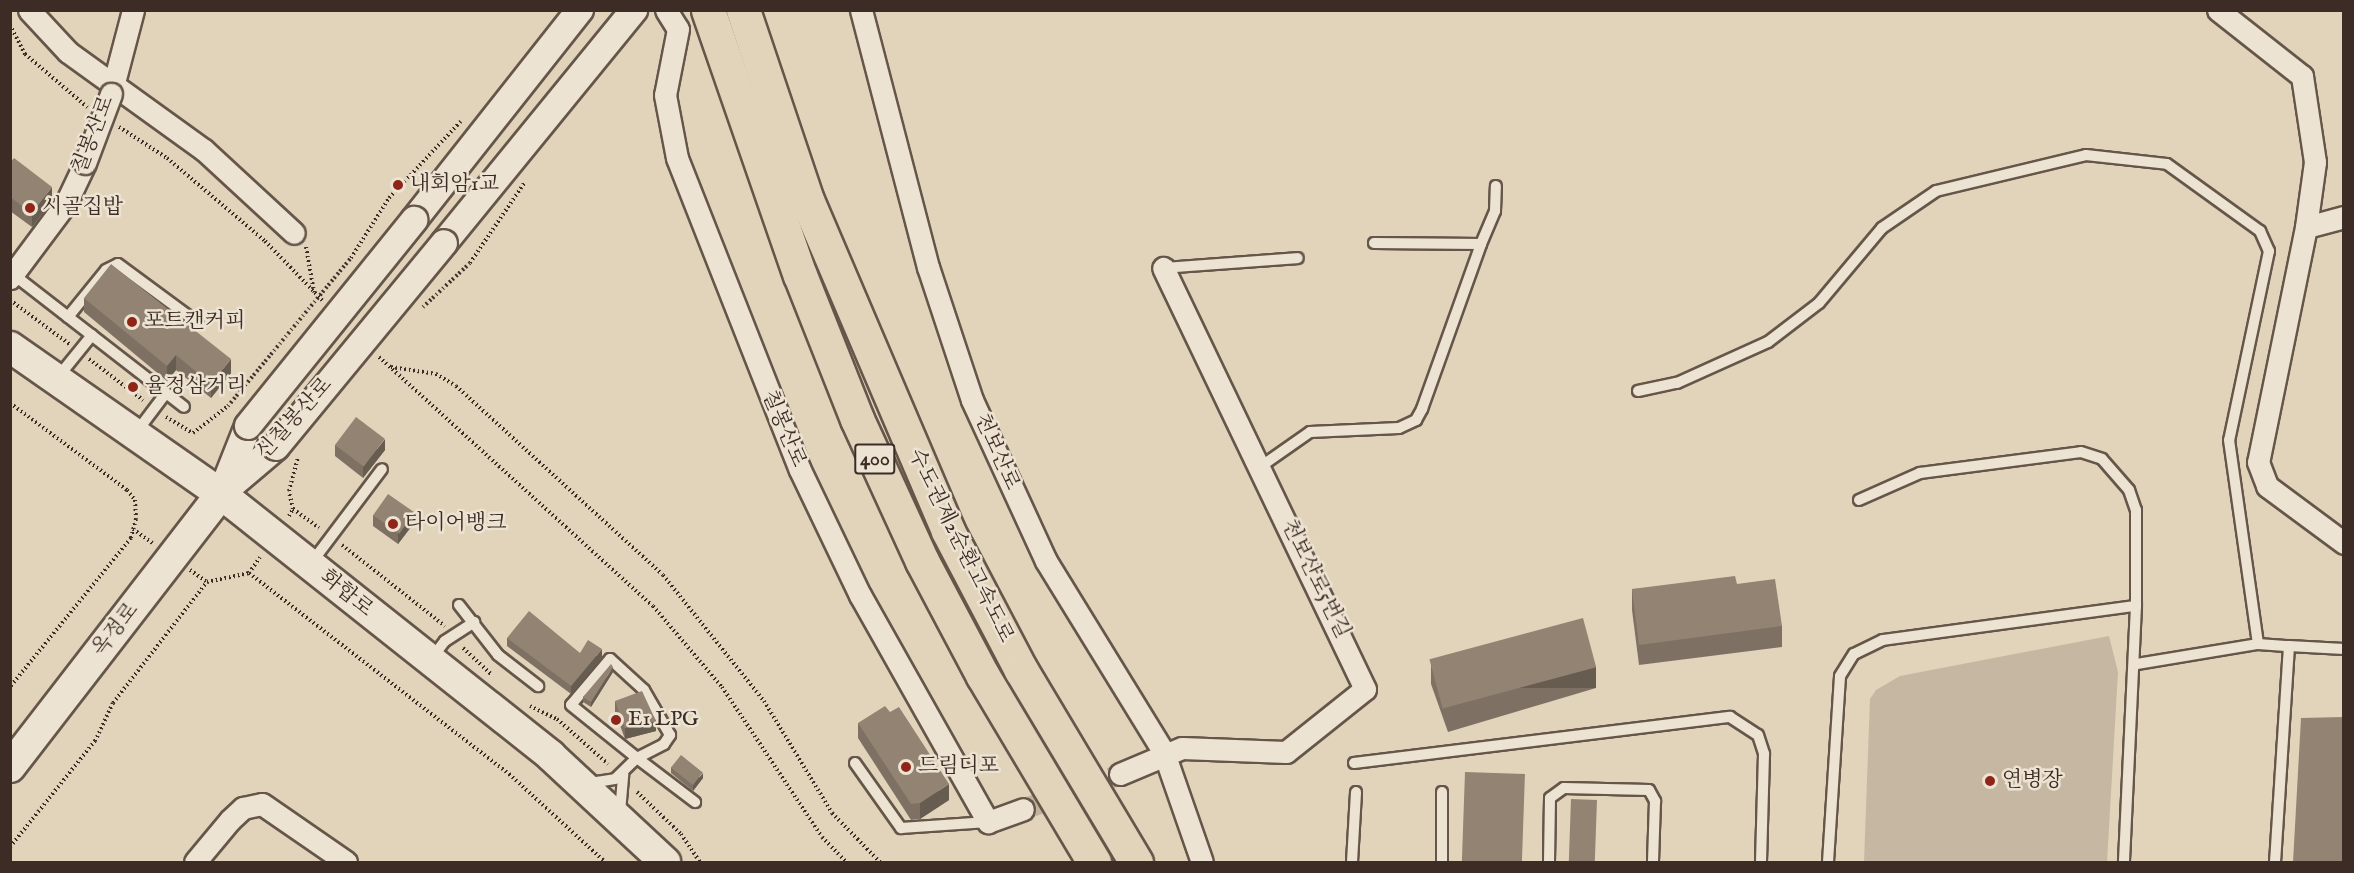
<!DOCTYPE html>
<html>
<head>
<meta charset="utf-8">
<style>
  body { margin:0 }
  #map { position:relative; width:2354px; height:873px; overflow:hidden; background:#e2d4bb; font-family:"IM FELL English","Noto Serif KR",serif }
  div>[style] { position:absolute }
  .green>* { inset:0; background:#c6b7a2 }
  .minor-tunnel>* { height:21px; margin-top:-10.5px; transform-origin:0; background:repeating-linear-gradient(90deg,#c1b29d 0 21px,transparent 0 31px) }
  .path>* { height:4px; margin-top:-2px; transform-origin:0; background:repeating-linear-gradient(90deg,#3d2c25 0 1.5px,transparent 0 4.5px) }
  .roads { filter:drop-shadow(2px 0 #66564a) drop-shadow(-2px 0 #66564a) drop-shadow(0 2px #66564a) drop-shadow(0 -2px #66564a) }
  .service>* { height:10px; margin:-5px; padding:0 5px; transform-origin:5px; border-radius:5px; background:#ece3d3 }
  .minor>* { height:21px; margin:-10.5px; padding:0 10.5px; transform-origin:10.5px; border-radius:10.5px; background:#ece3d3 }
  .tertiary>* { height:26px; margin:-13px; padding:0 13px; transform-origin:13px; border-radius:13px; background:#ece3d3 }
  .secondary>* { height:30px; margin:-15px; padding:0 15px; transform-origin:15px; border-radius:15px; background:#ece3d3 }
  .motorway>* { height:33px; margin:-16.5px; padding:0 16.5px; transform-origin:16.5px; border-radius:16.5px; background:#e2d4bb }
  .path-bridge>* { height:4px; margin-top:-2px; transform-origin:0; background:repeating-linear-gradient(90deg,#3d2c25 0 1.5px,transparent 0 4.5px) }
  .bridges { filter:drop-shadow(2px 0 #66564a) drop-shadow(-2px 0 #66564a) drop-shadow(0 2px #66564a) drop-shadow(0 -2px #66564a) }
  .minor-bridge>* { height:21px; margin:-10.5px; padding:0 10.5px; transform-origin:10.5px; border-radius:10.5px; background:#ece3d3 }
  .tertiary-bridge>* { height:26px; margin:-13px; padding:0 13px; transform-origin:13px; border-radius:13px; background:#ece3d3 }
  .wall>* { inset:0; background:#7e7163 }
  .shaded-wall>* { inset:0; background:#675c50; transform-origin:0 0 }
  .building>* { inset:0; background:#938373; transform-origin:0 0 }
  .dots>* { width:16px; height:16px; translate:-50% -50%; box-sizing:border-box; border:3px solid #ece3d3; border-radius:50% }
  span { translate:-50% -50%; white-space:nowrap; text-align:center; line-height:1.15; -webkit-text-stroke:5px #ece3d3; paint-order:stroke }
  .shield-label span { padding:2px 4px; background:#ece3d3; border:2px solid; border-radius:4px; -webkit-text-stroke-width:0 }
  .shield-label { font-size:20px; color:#3d2c25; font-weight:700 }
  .street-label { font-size:21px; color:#3d2c25 }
  .poi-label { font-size:21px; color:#3d2c25 }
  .left { translate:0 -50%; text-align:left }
  .frame { position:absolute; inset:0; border:12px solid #3d2c25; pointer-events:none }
</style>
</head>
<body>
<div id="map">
  <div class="green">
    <div style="clip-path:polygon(2109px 636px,2118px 672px,2107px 862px,1864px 862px,1870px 699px,1876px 690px,1900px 676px)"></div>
  </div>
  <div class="minor-tunnel">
    <div style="left:1023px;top:809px;width:103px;rotate:-19.8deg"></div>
  </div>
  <div class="path">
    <div style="left:10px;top:25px;width:33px;rotate:63deg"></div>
    <div style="left:25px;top:54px;width:82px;rotate:40.5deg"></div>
    <div style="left:119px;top:127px;width:57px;rotate:32.9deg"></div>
    <div style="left:167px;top:158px;width:128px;rotate:40.3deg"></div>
    <div style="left:265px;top:241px;width:83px;rotate:46deg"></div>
    <div style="left:389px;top:198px;width:105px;rotate:-46.9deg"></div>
    <div style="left:306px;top:247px;width:46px;rotate:79.9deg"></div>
    <div style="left:470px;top:263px;width:98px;rotate:-55.8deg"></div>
    <div style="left:10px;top:300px;width:74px;rotate:36.7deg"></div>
    <div style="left:379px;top:357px;width:370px;rotate:42.3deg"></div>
    <div style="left:653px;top:606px;width:106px;rotate:49.6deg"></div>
    <div style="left:722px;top:687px;width:180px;rotate:56.3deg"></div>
    <div style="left:822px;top:837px;width:35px;rotate:46deg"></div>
    <div style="left:89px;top:359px;width:68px;rotate:37.2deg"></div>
    <div style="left:391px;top:367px;width:46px;rotate:8.8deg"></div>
    <div style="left:436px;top:374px;width:23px;rotate:31deg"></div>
    <div style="left:456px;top:386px;width:280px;rotate:42.4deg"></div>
    <div style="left:663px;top:575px;width:161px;rotate:51.3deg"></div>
    <div style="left:764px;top:701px;width:131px;rotate:58.7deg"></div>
    <div style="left:832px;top:813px;width:69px;rotate:45.6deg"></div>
    <div style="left:10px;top:403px;width:146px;rotate:36.6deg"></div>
    <div style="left:127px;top:490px;width:13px;rotate:51deg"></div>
    <div style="left:135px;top:500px;width:19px;rotate:87deg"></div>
    <div style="left:136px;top:519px;width:20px;rotate:105deg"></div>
    <div style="left:131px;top:538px;width:192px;rotate:129.1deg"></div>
    <div style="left:166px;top:417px;width:31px;rotate:31deg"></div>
    <div style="left:193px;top:433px;width:44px;rotate:-37.6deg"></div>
    <div style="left:293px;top:509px;width:18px;rotate:-103deg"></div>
    <div style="left:289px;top:491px;width:34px;rotate:-75deg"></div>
    <div style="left:289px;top:516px;width:8px;rotate:-60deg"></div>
    <div style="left:293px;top:509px;width:32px;rotate:36deg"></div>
    <div style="left:133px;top:529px;width:24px;rotate:36deg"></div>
    <div style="left:342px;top:545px;width:131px;rotate:38.2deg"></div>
    <div style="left:190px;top:570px;width:21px;rotate:35deg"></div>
    <div style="left:249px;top:573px;width:19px;rotate:-55deg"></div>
    <div style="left:463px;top:648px;width:40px;rotate:43deg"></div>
    <div style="left:530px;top:706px;width:30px;rotate:26deg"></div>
    <div style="left:557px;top:719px;width:68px;rotate:41.4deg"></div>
    <div style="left:637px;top:792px;width:61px;rotate:43.7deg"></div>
    <div style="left:681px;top:834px;width:34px;rotate:56deg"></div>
    <div style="left:10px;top:847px;width:136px;rotate:-51.3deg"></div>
    <div style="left:95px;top:741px;width:42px;rotate:-64.7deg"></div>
    <div style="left:113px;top:703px;width:153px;rotate:-52.2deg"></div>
    <div style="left:207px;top:582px;width:43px;rotate:-12.1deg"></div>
    <div style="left:249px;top:573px;width:329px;rotate:37.7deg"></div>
    <div style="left:509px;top:774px;width:130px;rotate:42.5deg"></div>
  </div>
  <div class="roads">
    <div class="service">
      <div style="left:1481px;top:244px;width:36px;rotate:-67deg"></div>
      <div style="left:1495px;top:211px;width:25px;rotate:-88deg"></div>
      <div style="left:1163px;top:268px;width:135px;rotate:-4.2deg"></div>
      <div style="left:14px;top:275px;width:215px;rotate:37.8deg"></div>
      <div style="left:68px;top:317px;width:60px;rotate:-51deg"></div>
      <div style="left:106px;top:270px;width:13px;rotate:-27deg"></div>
      <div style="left:118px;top:264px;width:99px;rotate:36.4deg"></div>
      <div style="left:58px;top:377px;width:54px;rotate:-51deg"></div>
      <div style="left:1638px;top:391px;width:40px;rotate:-12deg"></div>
      <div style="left:1677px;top:383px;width:100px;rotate:-24.3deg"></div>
      <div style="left:1768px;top:342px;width:64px;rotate:-37.4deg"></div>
      <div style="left:1819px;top:303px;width:98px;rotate:-50deg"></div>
      <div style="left:1882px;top:228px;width:65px;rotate:-34.4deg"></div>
      <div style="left:1936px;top:191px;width:154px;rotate:-13.5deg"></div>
      <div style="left:2086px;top:155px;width:81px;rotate:6.3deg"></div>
      <div style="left:2167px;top:164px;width:115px;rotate:35.8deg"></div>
      <div style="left:2260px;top:231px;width:22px;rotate:66deg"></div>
      <div style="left:2269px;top:251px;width:193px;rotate:101.9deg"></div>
      <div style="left:2229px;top:440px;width:206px;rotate:81.9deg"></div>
      <div style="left:135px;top:434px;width:51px;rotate:-52.9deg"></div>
      <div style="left:1260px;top:467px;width:61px;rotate:-35deg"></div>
      <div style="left:1310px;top:432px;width:89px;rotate:-2.6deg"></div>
      <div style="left:1399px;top:428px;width:19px;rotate:-25deg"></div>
      <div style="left:1416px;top:420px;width:13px;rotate:-61deg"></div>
      <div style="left:1422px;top:409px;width:175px;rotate:-70.3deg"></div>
      <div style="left:1481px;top:244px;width:107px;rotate:-179.5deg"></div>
      <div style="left:1859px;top:500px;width:67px;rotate:-23.9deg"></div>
      <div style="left:1920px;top:473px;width:162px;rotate:-7.4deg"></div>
      <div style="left:2081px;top:452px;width:22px;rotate:18deg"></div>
      <div style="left:2102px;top:459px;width:41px;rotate:48.9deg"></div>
      <div style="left:2129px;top:490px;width:21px;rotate:71deg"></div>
      <div style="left:2136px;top:510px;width:96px;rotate:90deg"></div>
      <div style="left:312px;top:562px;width:116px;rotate:-53deg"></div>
      <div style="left:459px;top:605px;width:63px;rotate:52deg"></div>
      <div style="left:498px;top:655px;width:51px;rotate:37.8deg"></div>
      <div style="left:2289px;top:646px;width:55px;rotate:3.1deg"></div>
      <div style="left:432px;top:658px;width:21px;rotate:-53deg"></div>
      <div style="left:445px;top:641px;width:35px;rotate:-33deg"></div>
      <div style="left:2137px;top:664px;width:123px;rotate:-9.4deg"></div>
      <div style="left:2258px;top:644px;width:31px;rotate:4deg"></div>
      <div style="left:2289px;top:646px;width:216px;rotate:93.7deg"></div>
      <div style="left:855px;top:763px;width:80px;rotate:54.7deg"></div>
      <div style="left:901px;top:828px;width:87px;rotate:-3.9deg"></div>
      <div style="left:1354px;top:763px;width:379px;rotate:-7deg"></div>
      <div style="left:1730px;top:717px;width:33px;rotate:33deg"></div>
      <div style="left:1758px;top:735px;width:20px;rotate:72deg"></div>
      <div style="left:1764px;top:754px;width:108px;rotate:91.6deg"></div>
      <div style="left:590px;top:783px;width:25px;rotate:-9deg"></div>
      <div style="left:615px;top:779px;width:30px;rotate:-44deg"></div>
      <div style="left:637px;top:758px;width:30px;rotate:-27deg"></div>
      <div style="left:664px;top:744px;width:11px;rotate:-56deg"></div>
      <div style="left:670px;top:735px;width:52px;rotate:-120deg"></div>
      <div style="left:644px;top:690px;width:46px;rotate:-137.6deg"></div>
      <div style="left:610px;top:659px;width:60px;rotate:130.3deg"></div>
      <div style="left:571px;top:705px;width:85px;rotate:38.8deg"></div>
      <div style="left:637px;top:758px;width:73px;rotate:37.2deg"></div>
      <div style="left:620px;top:812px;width:38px;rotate:-85deg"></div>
      <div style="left:1352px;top:862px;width:70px;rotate:-86.7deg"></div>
      <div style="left:1442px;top:862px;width:70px;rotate:-90deg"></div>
      <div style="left:1549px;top:862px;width:64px;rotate:-89.1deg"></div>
      <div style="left:1550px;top:798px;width:17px;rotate:-36deg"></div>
      <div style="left:1564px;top:788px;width:85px;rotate:1.3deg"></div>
      <div style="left:1649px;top:790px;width:13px;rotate:61deg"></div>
      <div style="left:1655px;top:801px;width:61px;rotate:91.9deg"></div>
      <div style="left:1828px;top:862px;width:186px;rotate:-86.3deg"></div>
      <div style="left:1840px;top:676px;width:26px;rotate:-58deg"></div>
      <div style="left:1854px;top:654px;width:32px;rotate:-26deg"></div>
      <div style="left:1883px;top:640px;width:255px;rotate:-7.7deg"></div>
      <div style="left:2136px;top:606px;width:256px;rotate:92.7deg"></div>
    </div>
    <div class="minor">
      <div style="left:29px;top:10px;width:57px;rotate:47.1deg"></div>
      <div style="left:68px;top:52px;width:168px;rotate:35.8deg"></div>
      <div style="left:204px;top:150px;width:122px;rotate:42.7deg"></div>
      <div style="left:666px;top:10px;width:22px;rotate:58deg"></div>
      <div style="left:678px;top:29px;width:67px;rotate:101.1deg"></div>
      <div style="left:665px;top:95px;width:64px;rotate:79.2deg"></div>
      <div style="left:677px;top:158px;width:335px;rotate:68.5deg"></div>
      <div style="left:800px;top:470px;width:139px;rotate:64.4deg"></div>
      <div style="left:860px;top:595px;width:261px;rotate:60.6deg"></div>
      <div style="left:988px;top:822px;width:37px;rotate:-20deg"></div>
      <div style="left:861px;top:10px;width:266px;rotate:75.4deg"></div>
      <div style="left:928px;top:267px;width:140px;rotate:71.7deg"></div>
      <div style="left:972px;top:400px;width:177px;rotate:65.3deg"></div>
      <div style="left:1046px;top:561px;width:225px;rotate:58.4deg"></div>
      <div style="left:1164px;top:753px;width:115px;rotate:70.8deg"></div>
      <div style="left:2218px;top:10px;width:107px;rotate:38.2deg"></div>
      <div style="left:2302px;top:76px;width:87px;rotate:81.4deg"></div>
      <div style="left:2315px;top:162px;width:66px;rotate:97.9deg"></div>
      <div style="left:111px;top:94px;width:87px;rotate:-75.3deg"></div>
      <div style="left:2344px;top:217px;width:39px;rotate:165deg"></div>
      <div style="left:2306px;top:227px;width:240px;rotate:101.5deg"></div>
      <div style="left:2258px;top:462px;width:26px;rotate:69deg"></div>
      <div style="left:2267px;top:486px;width:96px;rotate:36.5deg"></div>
      <div style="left:10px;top:278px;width:94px;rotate:-53.3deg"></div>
      <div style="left:66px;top:203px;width:44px;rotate:-64.6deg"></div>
      <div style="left:1120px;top:774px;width:67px;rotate:-22.8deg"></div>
      <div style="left:1182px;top:748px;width:104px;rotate:2.2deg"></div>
      <div style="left:1286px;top:752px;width:101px;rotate:-38.6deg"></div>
      <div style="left:1365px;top:689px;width:467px;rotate:-115.6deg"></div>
      <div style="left:195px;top:862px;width:55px;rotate:-50.2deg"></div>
      <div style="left:230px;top:820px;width:18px;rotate:-43deg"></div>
      <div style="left:243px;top:808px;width:19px;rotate:-12deg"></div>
      <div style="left:262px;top:804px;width:102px;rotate:34.6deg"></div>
    </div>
    <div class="tertiary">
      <div style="left:414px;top:220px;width:268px;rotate:-51.7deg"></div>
      <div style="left:444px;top:243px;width:301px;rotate:-50.8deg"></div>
      <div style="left:223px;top:492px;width:70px;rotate:-40.3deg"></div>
      <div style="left:221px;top:494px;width:73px;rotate:-68.3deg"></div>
    </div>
    <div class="secondary">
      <div style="left:10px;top:347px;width:257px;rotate:34.9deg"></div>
      <div style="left:221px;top:494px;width:421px;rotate:38.4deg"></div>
      <div style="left:551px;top:756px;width:156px;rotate:42.9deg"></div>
      <div style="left:10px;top:767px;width:345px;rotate:-52.3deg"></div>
    </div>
    <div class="motorway">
      <div style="left:708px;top:10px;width:281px;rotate:70.9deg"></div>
      <div style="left:800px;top:275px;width:155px;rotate:68.4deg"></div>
      <div style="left:857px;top:419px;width:156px;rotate:65.4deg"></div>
      <div style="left:922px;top:561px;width:130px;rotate:62.1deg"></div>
      <div style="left:983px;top:676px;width:217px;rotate:59.2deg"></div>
      <div style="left:743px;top:10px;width:200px;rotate:71.4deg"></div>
      <div style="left:807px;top:200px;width:360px;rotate:66.9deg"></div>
      <div style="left:948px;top:531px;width:157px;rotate:62.3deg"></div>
      <div style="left:1021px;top:670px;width:224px;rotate:59.1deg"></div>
    </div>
  </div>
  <div class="path-bridge">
    <div style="left:423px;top:307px;width:64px;rotate:-43.1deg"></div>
    <div style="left:228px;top:406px;width:192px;rotate:-50.3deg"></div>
    <div style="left:351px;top:258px;width:71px;rotate:-57.7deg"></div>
  </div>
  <div class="bridges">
    <div class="minor-bridge">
      <div style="left:85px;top:163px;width:74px;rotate:-69.4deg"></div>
    </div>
    <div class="tertiary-bridge">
      <div style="left:248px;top:426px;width:265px;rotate:-51.1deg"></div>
      <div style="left:276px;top:447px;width:264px;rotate:-50.5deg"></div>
    </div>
  </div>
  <div class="wall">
    <div style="clip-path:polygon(10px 163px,52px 201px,32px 227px,10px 211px)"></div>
    <div style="clip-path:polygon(84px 298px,231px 373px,211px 398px,176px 370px,167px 381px,84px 312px)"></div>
    <div style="clip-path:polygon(335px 445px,385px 450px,363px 478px,335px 456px)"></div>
    <div style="clip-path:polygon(373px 515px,414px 523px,398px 544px,373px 526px)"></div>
    <div style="clip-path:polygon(1737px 584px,1782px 626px,1782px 647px,1639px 665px,1632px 610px,1632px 589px)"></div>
    <div style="clip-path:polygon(507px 638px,580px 653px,602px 657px,571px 694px,507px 646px)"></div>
    <div style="clip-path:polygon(1431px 664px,1596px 688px,1448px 732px,1431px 684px)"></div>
    <div style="clip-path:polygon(613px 672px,591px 707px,583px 702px,583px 697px)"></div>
    <div style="clip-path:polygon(615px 701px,656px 731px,625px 739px,615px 712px)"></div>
    <div style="clip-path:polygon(858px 723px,949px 800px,920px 819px,911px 820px,858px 738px)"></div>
    <div style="clip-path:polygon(671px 767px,703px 778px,693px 791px,671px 773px)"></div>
  </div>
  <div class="shaded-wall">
    <div style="clip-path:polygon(52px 187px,52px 201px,32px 227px,32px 213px)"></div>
    <div style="clip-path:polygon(176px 355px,176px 370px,167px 381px,167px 366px)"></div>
    <div style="clip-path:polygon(231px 359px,231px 373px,211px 398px,211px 384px)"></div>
    <div style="clip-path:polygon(385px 439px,385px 450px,363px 478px,363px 467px)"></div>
    <div style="clip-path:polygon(414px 512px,414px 523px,398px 544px,398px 534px)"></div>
    <div style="clip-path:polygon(602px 649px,602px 657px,571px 694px,571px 686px)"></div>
    <div style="clip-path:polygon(613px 667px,613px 672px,591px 707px,591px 702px)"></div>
    <div style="left:1596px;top:667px;width:21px;height:154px;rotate:90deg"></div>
    <div style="clip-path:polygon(656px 721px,656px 731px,625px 739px,625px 728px)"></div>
    <div style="clip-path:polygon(703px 773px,703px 778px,693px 791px,693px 785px)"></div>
    <div style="clip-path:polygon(949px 784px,949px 800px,920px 819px,920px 803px)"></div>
  </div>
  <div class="building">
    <div style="clip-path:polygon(14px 158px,52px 187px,32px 213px,10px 197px,10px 163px)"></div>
    <div style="clip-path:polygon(111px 264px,231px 359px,211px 384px,176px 355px,167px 366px,84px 298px)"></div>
    <div style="left:356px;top:417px;width:36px;height:35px;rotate:37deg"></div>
    <div style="left:388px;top:494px;width:32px;height:26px;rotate:35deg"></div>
    <div style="clip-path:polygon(1735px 576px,1737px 584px,1775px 579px,1782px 626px,1639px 645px,1632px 589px)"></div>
    <div style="clip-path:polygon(529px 611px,580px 653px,588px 640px,602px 649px,571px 686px,507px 638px)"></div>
    <div style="left:1583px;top:618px;width:51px;height:159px;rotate:75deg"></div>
    <div style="clip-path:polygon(611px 664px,613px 667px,591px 702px,583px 697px)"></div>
    <div style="clip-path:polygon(642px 691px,656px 721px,625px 728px,615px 701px)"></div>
    <div style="clip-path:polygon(885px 706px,890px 712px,899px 707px,949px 784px,920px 803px,911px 804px,858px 723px)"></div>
    <div style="clip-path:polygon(2343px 717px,2343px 862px,2293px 862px,2301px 718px)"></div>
    <div style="left:681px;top:755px;width:28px;height:16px;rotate:39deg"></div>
    <div style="left:1465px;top:772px;width:60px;height:90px;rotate:2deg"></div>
    <div style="left:1571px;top:799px;width:26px;height:63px;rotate:2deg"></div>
  </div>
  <div class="dots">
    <div style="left:398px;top:185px;background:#8f2418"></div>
    <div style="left:30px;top:208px;background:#8f2418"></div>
    <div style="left:132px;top:322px;background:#8f2418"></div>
    <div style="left:133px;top:387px;background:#8f2418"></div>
    <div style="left:393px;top:524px;background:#8f2418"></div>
    <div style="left:616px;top:720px;background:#8f2418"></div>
    <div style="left:906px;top:767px;background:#8f2418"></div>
    <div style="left:1990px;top:781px;background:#8f2418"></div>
  </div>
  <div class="shield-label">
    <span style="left:875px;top:459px">400</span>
  </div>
  <div class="street-label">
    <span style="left:94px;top:135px;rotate:-69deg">칠봉산로</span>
    <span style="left:295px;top:419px;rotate:-48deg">신칠봉산로</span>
    <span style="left:783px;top:429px;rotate:67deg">칠봉산로</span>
    <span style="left:996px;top:452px;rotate:66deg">천보산로</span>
    <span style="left:960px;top:546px;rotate:64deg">수도권제2순환고속도로</span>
    <span style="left:1315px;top:579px;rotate:64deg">천보산로5번길</span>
    <span style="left:346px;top:594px;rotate:39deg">화합로</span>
    <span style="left:116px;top:630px;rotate:-52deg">옥정로</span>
  </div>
  <div class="poi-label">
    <span class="left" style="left:410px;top:185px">내회암1교</span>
    <span class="left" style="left:42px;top:208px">시골집밥</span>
    <span class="left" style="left:144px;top:322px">포트캔커피</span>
    <span class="left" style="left:145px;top:387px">율정삼거리</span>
    <span class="left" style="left:405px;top:524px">타이어뱅크</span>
    <span class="left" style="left:628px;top:720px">E1 LPG</span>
    <span class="left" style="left:918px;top:767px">드림디포</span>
    <span class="left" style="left:2002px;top:781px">연병장</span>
  </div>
  <div class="frame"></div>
</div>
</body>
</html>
